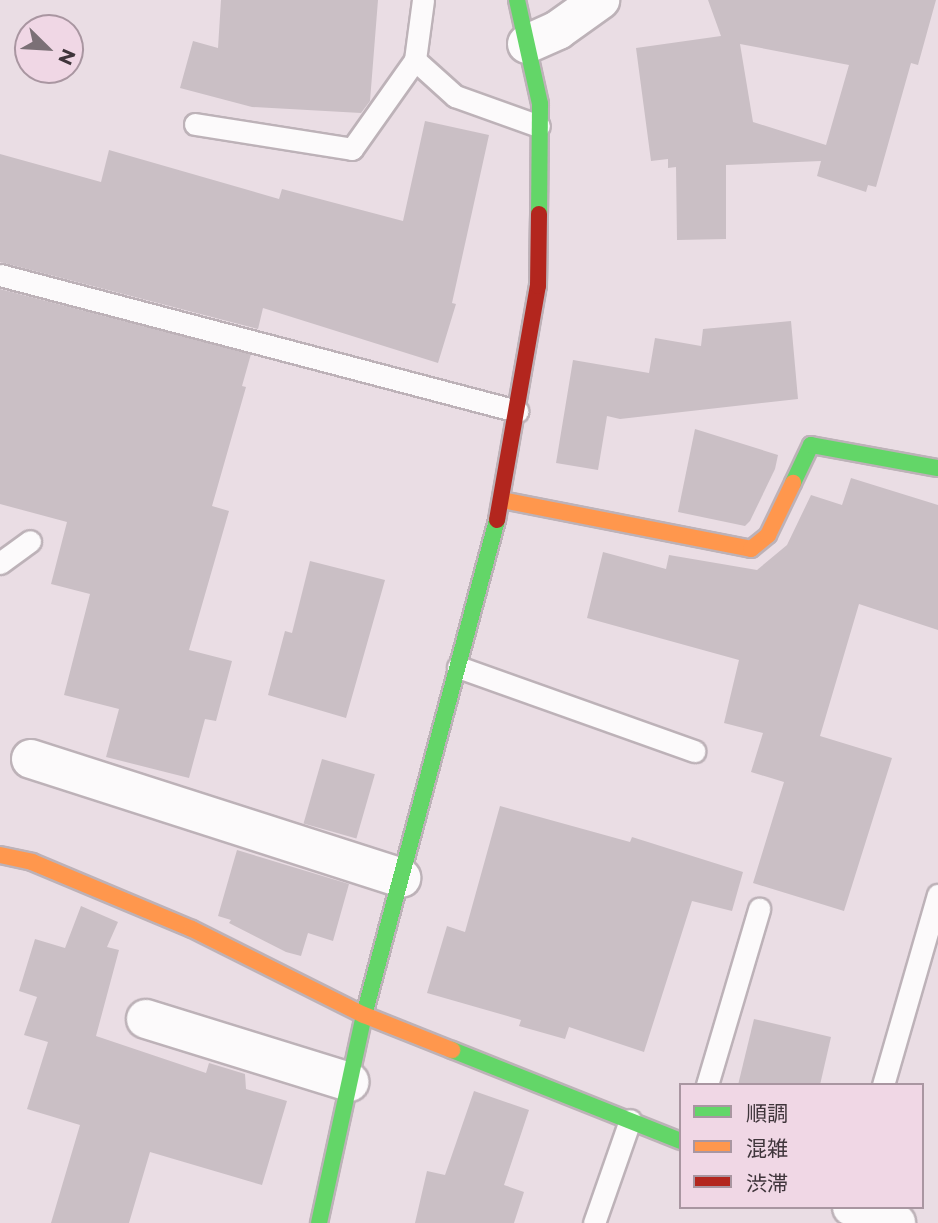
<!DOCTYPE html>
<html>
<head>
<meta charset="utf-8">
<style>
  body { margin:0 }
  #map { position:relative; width:938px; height:1223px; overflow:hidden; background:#eadde4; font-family:Montserrat,"Noto Sans JP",sans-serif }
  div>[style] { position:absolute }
  .building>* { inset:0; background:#cabfc5; transform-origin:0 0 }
  .roads { filter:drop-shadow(2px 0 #bdb2b8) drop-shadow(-2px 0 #bdb2b8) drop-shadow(0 2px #bdb2b8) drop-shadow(0 -2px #bdb2b8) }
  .lane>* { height:21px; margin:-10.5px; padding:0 10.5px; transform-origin:10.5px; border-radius:10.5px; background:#fcfafb }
  .street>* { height:38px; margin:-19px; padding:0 19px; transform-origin:19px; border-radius:19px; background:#fcfafb }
  .fast>* { height:16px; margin:-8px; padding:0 8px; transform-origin:8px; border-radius:8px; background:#63d668 }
  .slow>* { height:16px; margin:-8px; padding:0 8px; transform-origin:8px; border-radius:8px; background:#ff974d }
  .jam>* { height:16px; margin:-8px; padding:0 8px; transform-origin:8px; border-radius:8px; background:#b3261e }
  span { translate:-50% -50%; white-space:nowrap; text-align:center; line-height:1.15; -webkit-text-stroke:5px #f0d7e5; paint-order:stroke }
  .legend { position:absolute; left:679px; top:1083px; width:245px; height:126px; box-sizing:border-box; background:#f0d7e5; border:2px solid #a996a1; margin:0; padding:9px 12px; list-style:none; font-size:21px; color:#3f353b }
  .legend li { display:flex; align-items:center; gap:14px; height:35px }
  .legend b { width:35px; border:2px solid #a996a1 }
  .north { position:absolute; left:14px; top:14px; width:70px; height:70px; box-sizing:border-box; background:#f0d7e5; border:2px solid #a996a1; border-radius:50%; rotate:114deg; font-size:19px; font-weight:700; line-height:28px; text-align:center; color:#3f353b }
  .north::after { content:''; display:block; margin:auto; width:24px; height:32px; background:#7b7076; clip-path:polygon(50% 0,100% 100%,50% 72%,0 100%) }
</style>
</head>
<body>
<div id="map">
  <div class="building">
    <div style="clip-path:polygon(221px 0,378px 0,370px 101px,361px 113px,252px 107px,180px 88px,193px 41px,218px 48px)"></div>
    <div style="clip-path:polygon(evenodd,708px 0,936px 0,918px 65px,911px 63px,876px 187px,868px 185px,866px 192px,817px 176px,821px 161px,726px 165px,726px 239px,677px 240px,676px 167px,668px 168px,668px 159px,651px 161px,636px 48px,721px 36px,708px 0,740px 44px,849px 65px,826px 145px,753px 122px,740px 44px)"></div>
    <div style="clip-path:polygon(425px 121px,489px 135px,452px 303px,456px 304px,438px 363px,263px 308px,258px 329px,0 262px,0 154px,101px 182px,109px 150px,279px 199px,282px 189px,403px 221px)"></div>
    <div style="clip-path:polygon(0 289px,251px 354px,242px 386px,246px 387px,212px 506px,229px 511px,189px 650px,232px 661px,216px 721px,205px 719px,189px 778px,106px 757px,119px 709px,64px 695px,90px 594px,51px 584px,67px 522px,0 504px)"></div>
    <div style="clip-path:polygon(791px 321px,798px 399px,620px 419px,607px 416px,598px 470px,556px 463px,573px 360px,649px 373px,655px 338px,701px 346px,703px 329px)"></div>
    <div style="clip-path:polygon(695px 429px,778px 455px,775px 469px,750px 521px,745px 526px,678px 512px)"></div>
    <div style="clip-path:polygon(851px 478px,938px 505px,938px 630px,859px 604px,820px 736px,892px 758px,844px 911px,753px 883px,784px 782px,751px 772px,763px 733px,724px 723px,739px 660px,587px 618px,603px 552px,666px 569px,669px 555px,757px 570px,787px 545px,811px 495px,842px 505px)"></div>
    <div style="clip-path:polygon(310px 561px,385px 580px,346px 718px,268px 695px,285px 631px,292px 633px)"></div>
    <div style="left:322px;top:759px;width:55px;height:67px;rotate:16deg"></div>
    <div style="clip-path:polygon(500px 806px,630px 842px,632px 837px,743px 872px,732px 911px,692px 901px,644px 1052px,569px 1027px,565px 1039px,519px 1026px,521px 1020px,427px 993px,447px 926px,465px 932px)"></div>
    <div style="clip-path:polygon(237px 850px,349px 884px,333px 941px,308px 933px,301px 956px,286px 952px,229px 923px,231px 920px,218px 916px)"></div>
    <div style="clip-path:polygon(81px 906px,118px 922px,107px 947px,119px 950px,96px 1036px,206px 1073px,209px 1063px,245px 1074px,246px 1089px,287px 1101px,262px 1185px,150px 1152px,129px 1223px,51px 1223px,80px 1125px,27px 1109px,48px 1042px,24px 1035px,37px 997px,19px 991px,35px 939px,65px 948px)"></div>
    <div style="clip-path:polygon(754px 1019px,831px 1037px,820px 1085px,738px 1085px)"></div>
    <div style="clip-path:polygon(474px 1091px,529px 1110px,504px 1185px,524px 1192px,514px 1223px,415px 1223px,427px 1171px,445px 1175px)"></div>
  </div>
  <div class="roads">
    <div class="lane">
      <div style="left:423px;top:0;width:61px;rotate:97.6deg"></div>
      <div style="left:415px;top:60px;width:54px;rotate:42deg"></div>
      <div style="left:455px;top:96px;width:89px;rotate:19.7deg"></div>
      <div style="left:195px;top:124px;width:159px;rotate:9deg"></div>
      <div style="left:352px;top:149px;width:109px;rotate:-54.7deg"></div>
      <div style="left:0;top:275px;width:535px;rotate:14.74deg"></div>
      <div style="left:0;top:563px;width:37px;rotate:-36deg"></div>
      <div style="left:458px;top:667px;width:251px;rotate:19.6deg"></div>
      <div style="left:707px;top:1085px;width:184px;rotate:-73.5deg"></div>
      <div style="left:883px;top:1085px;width:198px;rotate:-73.9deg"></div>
      <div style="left:594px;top:1223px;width:109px;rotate:-70.7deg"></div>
    </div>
    <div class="street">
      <div style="left:527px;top:44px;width:34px;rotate:-24deg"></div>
      <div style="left:558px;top:30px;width:52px;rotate:-35.5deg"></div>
      <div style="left:31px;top:759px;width:389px;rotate:17.8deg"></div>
      <div style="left:146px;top:1019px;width:213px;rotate:17.2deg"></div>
      <div style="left:852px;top:1207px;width:47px;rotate:20deg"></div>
    </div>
    <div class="fast">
      <div style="left:517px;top:0;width:107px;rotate:77.5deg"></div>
      <div style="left:540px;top:104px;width:110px;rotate:90.5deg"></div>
      <div style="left:793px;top:483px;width:42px;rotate:-64.7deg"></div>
      <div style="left:811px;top:445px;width:129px;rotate:10.3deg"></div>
      <div style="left:452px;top:1050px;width:246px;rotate:21.7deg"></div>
      <div style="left:319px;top:1223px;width:213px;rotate:-77.8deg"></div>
      <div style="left:364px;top:1015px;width:513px;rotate:-74.96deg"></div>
    </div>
    <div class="slow">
      <div style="left:502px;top:500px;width:254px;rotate:11.1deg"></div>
      <div style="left:751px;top:549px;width:22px;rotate:-39deg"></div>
      <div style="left:768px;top:535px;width:58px;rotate:-64.3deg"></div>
      <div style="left:0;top:855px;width:33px;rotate:12deg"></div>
      <div style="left:32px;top:862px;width:173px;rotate:22.7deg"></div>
      <div style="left:192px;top:929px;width:192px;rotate:26.6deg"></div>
      <div style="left:364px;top:1015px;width:95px;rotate:21.7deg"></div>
    </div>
    <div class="jam">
      <div style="left:497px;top:520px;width:238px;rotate:-80.1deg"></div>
      <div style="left:538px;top:286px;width:72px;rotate:-89.2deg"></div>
    </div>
  </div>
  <ul class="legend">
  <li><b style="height:9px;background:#63d668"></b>順調</li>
  <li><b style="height:9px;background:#ff974d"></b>混雑</li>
  <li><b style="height:9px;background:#b3261e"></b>渋滞</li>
  </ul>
  <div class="north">N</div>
</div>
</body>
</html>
